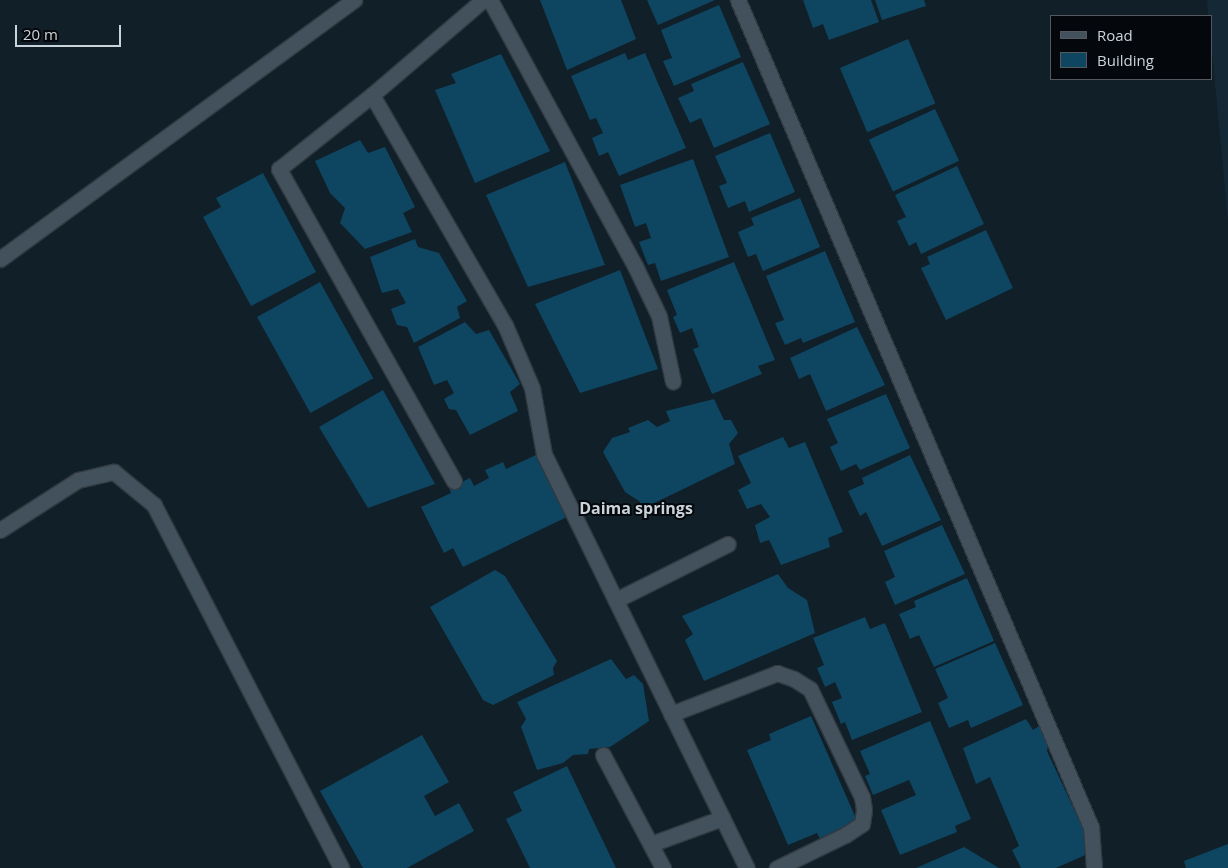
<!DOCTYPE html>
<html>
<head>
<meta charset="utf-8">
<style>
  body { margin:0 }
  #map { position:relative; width:1228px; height:868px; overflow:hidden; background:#111f28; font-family:"Open Sans",sans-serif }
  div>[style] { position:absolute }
  .built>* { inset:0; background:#152835 }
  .building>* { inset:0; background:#0e4561; transform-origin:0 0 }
  .roads { filter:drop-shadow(1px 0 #313941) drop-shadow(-1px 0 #313941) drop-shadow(0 1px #313941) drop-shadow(0 -1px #313941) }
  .minor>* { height:15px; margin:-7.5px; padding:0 7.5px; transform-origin:7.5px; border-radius:7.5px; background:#42515b }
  span { translate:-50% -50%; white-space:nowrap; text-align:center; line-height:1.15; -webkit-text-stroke:4px #04080c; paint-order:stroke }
  .neighbourhood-label { font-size:16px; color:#cad3d9; font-weight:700 }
  .legend { position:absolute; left:1050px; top:15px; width:162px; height:65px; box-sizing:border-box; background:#04080c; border:1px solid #53595e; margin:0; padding:6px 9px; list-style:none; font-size:15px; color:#cad3d9 }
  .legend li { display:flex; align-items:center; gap:10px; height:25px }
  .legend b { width:25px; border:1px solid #53595e }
  .scale { position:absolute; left:15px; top:25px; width:106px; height:22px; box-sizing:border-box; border:2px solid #cad3d9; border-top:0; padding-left:6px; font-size:15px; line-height:18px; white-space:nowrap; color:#cad3d9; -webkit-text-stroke:4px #04080c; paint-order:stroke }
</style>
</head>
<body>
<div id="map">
  <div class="built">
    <div style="clip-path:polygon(1207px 0,1228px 0,1228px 221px,1212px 53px,1212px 16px,1208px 16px)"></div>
  </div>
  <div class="building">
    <div style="clip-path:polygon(540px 0,621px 0,636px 39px,567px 70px)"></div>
    <div style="clip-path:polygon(647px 0,715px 0,658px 25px)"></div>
    <div style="clip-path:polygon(803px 0,871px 0,879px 22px,829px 40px,823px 24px,813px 28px)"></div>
    <div style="clip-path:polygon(875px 0,924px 0,926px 6px,882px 20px)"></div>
    <div style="clip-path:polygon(719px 5px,741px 57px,674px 86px,663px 61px,672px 58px,661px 30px)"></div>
    <div style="left:908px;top:39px;width:70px;height:74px;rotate:67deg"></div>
    <div style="clip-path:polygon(625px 53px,628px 60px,645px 53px,686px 148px,619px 176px,608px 152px,599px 156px,592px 138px,603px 133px,596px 118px,590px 120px,571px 76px)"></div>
    <div style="clip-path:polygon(501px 54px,550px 151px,475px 183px,435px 90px,456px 83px,451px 74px)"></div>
    <div style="clip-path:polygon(743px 62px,770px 124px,714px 148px,701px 118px,690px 123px,678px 98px,694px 91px,691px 84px)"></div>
    <div style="left:935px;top:109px;width:57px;height:73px;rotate:65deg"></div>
    <div style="clip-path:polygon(770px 133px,795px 192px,749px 212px,745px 201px,728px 208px,719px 186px,727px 183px,715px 156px)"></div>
    <div style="clip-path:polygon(360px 140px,368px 153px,385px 147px,415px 207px,403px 213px,412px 232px,365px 249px,340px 223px,345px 208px,330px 193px,315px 161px)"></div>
    <div style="clip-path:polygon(693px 159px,729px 257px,661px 281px,655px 263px,648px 265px,639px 242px,651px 238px,646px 223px,635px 227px,620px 185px)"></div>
    <div style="clip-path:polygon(565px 162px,605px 265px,528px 287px,486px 195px)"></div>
    <div style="clip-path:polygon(957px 166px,984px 224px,921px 254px,916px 242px,909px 246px,897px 221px,906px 217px,895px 195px)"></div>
    <div style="clip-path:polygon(263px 173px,316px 272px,251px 306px,203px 217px,221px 207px,216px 198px)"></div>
    <div style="clip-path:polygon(800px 198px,820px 247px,763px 271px,756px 254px,748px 257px,738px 232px,754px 225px,751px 218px)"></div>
    <div style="clip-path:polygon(986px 230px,1013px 288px,946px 320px,921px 268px,930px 264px,927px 257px)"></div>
    <div style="clip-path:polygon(415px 239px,418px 247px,439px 253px,467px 301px,457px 307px,460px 318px,414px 343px,407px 327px,397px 325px,391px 309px,406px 303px,398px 289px,382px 293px,370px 257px)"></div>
    <div style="clip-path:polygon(825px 251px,855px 322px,803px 343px,801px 338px,785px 345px,775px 323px,784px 320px,766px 276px)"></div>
    <div style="clip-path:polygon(734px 262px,775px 360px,758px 366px,762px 374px,712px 394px,693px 349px,699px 347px,692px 328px,680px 333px,673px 317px,677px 315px,667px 290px)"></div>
    <div style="clip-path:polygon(620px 270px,658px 369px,580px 393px,535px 304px)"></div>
    <div style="left:320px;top:282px;width:110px;height:72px;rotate:61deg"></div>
    <div style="clip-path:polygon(465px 322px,476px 334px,489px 330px,520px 384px,510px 392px,518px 411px,470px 435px,456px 410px,449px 409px,444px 399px,454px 393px,447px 380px,434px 385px,418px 347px)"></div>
    <div style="clip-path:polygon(857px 327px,885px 385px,826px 411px,810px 374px,799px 379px,790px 358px)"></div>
    <div style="clip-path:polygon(383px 390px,435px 484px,368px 508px,319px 427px)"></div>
    <div style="clip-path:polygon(886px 394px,910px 448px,860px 470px,856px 464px,841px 471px,830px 447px,838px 443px,827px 419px)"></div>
    <div style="clip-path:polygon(714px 399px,724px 420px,731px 420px,738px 433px,729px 444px,735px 464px,644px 508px,639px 501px,625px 492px,603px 452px,612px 438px,630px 432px,628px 428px,648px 420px,657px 427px,670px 421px,666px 411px)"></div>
    <div style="clip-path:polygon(783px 437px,789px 448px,805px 442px,843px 532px,828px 538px,830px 547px,781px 565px,769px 540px,760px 543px,755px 525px,770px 517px,761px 504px,747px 509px,738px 490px,751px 483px,738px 456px)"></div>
    <div style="clip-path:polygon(536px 455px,567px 517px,463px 567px,453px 548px,444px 553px,421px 507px,451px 493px,449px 488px,470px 478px,474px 486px,489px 478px,485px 470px,503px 462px,506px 469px)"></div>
    <div style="clip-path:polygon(910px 455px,941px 520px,882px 546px,866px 512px,860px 516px,848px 491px,864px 484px,862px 478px)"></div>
    <div style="clip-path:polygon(942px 525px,965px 574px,895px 605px,885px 582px,895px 577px,884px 551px)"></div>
    <div style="clip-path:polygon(495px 570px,505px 576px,557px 661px,553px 668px,554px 675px,493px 705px,483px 700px,430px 607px)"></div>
    <div style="clip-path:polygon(778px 574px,788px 588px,807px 600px,815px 633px,704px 681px,685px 640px,693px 634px,682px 616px)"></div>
    <div style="clip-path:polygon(967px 578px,994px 641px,934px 667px,919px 635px,910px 639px,899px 614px,916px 607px,914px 601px)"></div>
    <div style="clip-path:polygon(865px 617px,870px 629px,885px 623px,922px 712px,852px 740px,845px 722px,841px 724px,832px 702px,842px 698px,835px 682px,825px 687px,817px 668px,824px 665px,813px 638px)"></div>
    <div style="clip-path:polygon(995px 643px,1023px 705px,971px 728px,968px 720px,949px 728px,938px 703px,948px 698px,935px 669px)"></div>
    <div style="clip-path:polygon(611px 659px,626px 679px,634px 675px,643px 684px,649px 721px,610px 747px,589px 749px,588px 754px,573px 755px,563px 763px,537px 770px,521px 727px,526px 719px,517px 702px)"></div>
    <div style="clip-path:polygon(811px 716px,858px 823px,820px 839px,817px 833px,788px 845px,747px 750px,771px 740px,769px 734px)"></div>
    <div style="clip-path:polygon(1026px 719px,1033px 730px,1039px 726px,1051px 733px,1047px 751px,1079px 820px,1090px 826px,1090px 853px,1056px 868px,1021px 868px,1012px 850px,1019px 846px,990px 777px,976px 784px,963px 748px)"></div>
    <div style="clip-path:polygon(930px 721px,971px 819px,955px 826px,957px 832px,900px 855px,881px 810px,916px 795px,909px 780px,873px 795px,865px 776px,870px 774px,860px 751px)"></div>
    <div style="clip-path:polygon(422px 735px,449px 782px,424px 796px,435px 816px,459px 803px,474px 831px,407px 868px,363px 868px,320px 791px)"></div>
    <div style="clip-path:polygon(567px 766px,616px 868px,530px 868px,506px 819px,522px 811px,513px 792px)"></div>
    <div style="clip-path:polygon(1228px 844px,1228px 868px,1186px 868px,1184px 861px)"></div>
    <div style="clip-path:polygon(964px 847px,999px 868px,916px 868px)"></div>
  </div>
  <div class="roads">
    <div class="minor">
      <div style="left:490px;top:0;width:303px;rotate:61.4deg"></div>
      <div style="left:635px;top:266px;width:55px;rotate:64.4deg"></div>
      <div style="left:659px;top:316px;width:67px;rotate:78deg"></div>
      <div style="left:738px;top:0;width:899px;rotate:66.89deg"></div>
      <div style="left:1091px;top:827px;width:41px;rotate:85.8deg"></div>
      <div style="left:372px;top:95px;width:146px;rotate:-40.6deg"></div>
      <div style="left:0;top:259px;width:439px;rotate:-36.2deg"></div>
      <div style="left:454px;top:481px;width:358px;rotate:-119.3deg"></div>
      <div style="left:279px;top:169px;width:119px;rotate:-38.5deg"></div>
      <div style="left:372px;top:95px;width:266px;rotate:60deg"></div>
      <div style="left:505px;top:325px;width:69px;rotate:66.8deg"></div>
      <div style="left:532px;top:388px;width:67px;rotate:79.7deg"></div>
      <div style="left:544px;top:454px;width:461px;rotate:63.9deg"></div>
      <div style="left:0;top:530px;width:93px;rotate:-32.7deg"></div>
      <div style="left:78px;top:480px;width:37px;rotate:-13deg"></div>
      <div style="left:114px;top:472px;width:52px;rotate:39.5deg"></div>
      <div style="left:154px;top:505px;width:408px;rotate:62.7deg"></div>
      <div style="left:616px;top:600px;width:125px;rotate:-26.6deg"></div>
      <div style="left:671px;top:714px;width:114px;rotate:-21.1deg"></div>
      <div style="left:777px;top:673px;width:18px;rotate:19deg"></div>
      <div style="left:794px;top:679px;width:19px;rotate:32deg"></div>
      <div style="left:810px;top:689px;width:120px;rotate:64.3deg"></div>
      <div style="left:862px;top:797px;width:13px;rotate:81deg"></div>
      <div style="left:864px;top:810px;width:14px;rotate:98deg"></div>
      <div style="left:862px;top:824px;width:20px;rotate:147deg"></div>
      <div style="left:845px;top:835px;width:76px;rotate:154.1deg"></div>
      <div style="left:603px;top:755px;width:128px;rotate:62deg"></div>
      <div style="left:651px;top:844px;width:76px;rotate:-20.1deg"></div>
    </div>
  </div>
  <div class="neighbourhood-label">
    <span style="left:636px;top:508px">Daima springs</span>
  </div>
  <ul class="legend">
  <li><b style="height:6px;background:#42515b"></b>Road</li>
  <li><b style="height:14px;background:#0e4561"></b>Building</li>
  </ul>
  <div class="scale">20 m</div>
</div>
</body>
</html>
